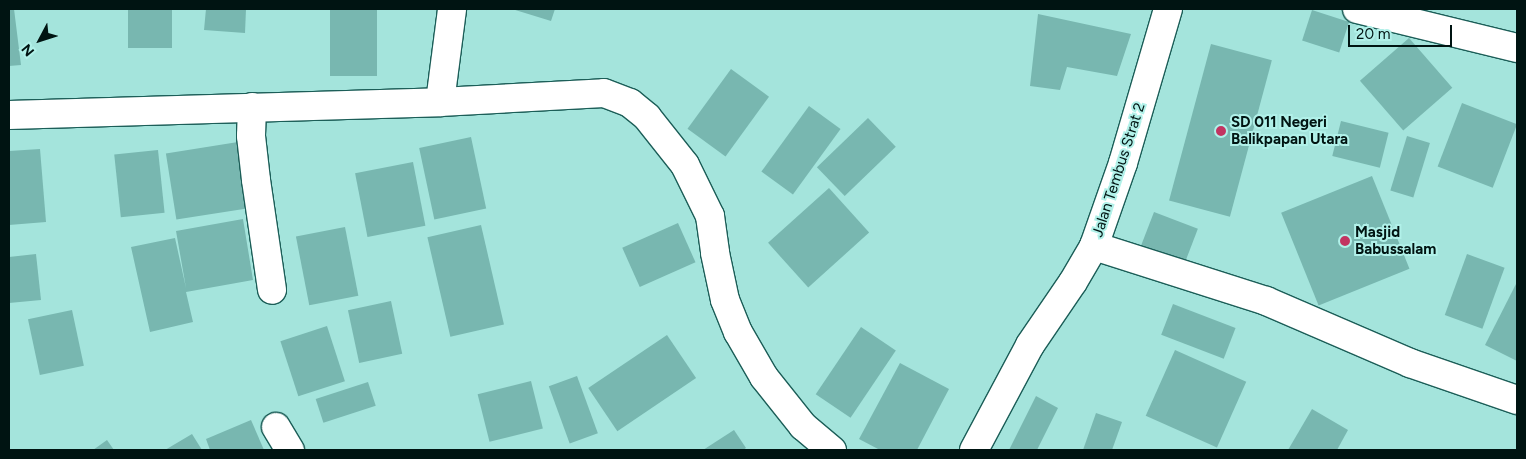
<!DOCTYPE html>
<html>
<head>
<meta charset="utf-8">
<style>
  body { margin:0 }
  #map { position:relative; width:1526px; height:459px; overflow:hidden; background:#a4e4dc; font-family:Figtree,sans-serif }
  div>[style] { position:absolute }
  .building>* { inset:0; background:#78b7b0; transform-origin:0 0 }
  .roads { filter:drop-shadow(1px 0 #1c5e58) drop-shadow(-1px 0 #1c5e58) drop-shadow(0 1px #1c5e58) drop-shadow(0 -1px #1c5e58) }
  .minor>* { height:28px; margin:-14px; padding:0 14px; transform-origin:14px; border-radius:14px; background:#fff }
  .tertiary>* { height:28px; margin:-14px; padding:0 14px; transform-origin:14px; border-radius:14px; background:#fff }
  .dots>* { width:14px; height:14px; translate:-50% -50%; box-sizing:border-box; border:2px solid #b1f1e9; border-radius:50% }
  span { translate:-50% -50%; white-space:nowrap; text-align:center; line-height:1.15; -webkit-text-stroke:4px #b1f1e9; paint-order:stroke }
  .poi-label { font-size:15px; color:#001412; font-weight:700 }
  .left { translate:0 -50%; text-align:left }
  .street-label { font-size:15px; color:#001412 }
  .frame { position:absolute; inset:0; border:10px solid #001412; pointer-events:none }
  .north { position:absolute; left:15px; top:15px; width:50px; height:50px; -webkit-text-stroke:4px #b1f1e9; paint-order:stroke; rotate:230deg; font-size:14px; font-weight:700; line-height:20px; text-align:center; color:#001412 }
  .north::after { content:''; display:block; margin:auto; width:18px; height:22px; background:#001412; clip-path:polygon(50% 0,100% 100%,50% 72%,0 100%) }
  .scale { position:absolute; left:1348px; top:25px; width:104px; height:22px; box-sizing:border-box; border:2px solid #001412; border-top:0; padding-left:6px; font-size:15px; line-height:18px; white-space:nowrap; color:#001412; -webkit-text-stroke:4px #b1f1e9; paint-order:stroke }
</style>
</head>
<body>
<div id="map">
  <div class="building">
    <div style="clip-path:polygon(9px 9px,14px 9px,21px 65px,9px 66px)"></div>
    <div style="left:128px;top:9px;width:44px;height:39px"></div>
    <div style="clip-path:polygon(206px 9px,246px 9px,245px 33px,204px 30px)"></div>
    <div style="left:330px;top:9px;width:47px;height:67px"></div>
    <div style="clip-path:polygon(512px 9px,555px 9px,551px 21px)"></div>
    <div style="left:1312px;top:10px;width:39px;height:32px;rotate:18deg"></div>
    <div style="clip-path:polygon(1038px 14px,1131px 34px,1117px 76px,1067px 67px,1060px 90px,1030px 86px)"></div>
    <div style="left:1409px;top:38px;width:66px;height:65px;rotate:49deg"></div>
    <div style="left:1211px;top:44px;width:63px;height:162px;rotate:15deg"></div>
    <div style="left:731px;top:69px;width:47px;height:74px;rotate:36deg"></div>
    <div style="left:1462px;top:103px;width:59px;height:68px;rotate:21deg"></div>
    <div style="left:809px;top:106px;width:39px;height:81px;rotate:36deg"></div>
    <div style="left:868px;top:118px;width:40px;height:71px;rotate:46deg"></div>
    <div style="left:1341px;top:121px;width:49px;height:36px;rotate:14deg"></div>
    <div style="left:1407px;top:136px;width:24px;height:57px;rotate:17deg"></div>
    <div style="left:471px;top:137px;width:73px;height:53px;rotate:78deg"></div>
    <div style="left:238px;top:142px;width:67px;height:73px;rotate:81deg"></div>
    <div style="clip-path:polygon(40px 149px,46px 222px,9px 225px,9px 151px)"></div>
    <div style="left:158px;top:150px;width:63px;height:44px;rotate:84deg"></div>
    <div style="left:413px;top:162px;width:65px;height:59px;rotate:79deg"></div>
    <div style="left:1372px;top:176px;width:100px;height:98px;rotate:68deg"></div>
    <div style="left:829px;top:188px;width:60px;height:82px;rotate:48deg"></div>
    <div style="left:1154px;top:212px;width:47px;height:36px;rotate:21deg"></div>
    <div style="clip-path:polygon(243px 219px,253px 280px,186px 292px,193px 322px,150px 332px,131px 247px,175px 238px,186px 288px,176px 231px)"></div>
    <div style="left:678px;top:223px;width:43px;height:61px;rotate:66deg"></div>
    <div style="left:481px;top:225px;width:102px;height:55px;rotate:77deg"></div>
    <div style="left:345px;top:227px;width:70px;height:50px;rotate:79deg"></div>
    <div style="clip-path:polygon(36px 254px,41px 300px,9px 303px,9px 257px)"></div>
    <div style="left:1467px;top:254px;width:40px;height:65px;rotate:20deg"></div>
    <div style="clip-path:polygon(1517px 282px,1517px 361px,1485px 345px)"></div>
    <div style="left:391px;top:301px;width:54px;height:44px;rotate:78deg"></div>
    <div style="left:1173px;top:304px;width:67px;height:33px;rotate:21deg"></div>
    <div style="left:72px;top:310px;width:57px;height:45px;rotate:78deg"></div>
    <div style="left:327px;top:326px;width:58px;height:49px;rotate:72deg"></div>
    <div style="left:861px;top:327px;width:42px;height:81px;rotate:34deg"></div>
    <div style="left:667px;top:335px;width:52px;height:95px;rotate:56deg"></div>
    <div style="left:1175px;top:350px;width:78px;height:72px;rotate:24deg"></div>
    <div style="clip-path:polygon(900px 363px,949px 389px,917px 450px,880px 450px,859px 439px)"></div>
    <div style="left:577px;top:376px;width:61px;height:30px;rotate:70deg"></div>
    <div style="left:531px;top:381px;width:49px;height:55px;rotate:76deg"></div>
    <div style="left:368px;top:382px;width:25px;height:55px;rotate:72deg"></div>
    <div style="clip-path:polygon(1036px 396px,1058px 408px,1037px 450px,1009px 450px)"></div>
    <div style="clip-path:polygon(1312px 409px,1348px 430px,1337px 450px,1288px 450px)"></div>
    <div style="clip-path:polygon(1096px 413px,1122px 422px,1112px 450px,1083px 450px)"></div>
    <div style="clip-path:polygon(251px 420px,264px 450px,210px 450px,206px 439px)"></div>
    <div style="clip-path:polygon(734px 430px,746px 448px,743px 450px,703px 450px)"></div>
    <div style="clip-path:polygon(192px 434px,202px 450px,165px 450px)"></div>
    <div style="clip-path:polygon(107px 440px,114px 450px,93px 450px)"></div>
  </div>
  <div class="roads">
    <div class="minor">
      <div style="left:440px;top:102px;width:94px;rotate:-82.6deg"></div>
      <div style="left:252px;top:107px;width:29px;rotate:92deg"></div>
      <div style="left:251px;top:136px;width:44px;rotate:83.5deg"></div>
      <div style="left:256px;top:180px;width:111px;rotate:81.7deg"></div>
      <div style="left:9px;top:115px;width:431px;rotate:-1.7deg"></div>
      <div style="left:440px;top:102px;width:164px;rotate:-3.1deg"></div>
      <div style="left:604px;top:93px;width:28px;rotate:21deg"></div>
      <div style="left:630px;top:103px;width:22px;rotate:39deg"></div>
      <div style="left:647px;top:117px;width:61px;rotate:51.6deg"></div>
      <div style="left:685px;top:165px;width:57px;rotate:63.9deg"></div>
      <div style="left:710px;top:216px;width:37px;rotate:82deg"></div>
      <div style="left:715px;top:253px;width:48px;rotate:78deg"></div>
      <div style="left:725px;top:300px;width:35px;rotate:68deg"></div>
      <div style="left:738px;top:332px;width:52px;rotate:60deg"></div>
      <div style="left:764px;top:377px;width:63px;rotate:51.5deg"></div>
      <div style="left:803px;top:426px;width:38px;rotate:40deg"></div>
      <div style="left:1094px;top:246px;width:181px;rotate:17.7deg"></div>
      <div style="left:1266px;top:301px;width:157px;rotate:23.3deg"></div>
      <div style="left:1410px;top:363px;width:113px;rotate:19.1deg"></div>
      <div style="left:276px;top:427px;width:27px;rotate:59deg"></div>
    </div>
    <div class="tertiary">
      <div style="left:1357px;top:9px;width:165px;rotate:13.7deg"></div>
      <div style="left:974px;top:450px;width:119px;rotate:-61.9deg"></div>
      <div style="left:1030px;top:345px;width:76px;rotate:-55.7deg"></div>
      <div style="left:1073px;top:282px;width:42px;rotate:-59.7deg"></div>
      <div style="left:1094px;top:246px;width:88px;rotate:-70.7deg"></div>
      <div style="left:1123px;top:163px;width:160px;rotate:-73.7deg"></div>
    </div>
  </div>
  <div class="dots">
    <div style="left:1221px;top:131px;background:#c23461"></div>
    <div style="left:1345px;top:241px;background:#c23461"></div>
  </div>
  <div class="poi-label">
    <span class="left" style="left:1231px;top:131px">SD 011 Negeri<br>Balikpapan Utara</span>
    <span class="left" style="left:1355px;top:241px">Masjid<br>Babussalam</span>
  </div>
  <div class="street-label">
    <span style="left:1119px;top:170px;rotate:-72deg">Jalan Tembus Strat 2</span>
  </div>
  <div class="frame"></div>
  <div class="north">N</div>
  <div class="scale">20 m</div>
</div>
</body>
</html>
